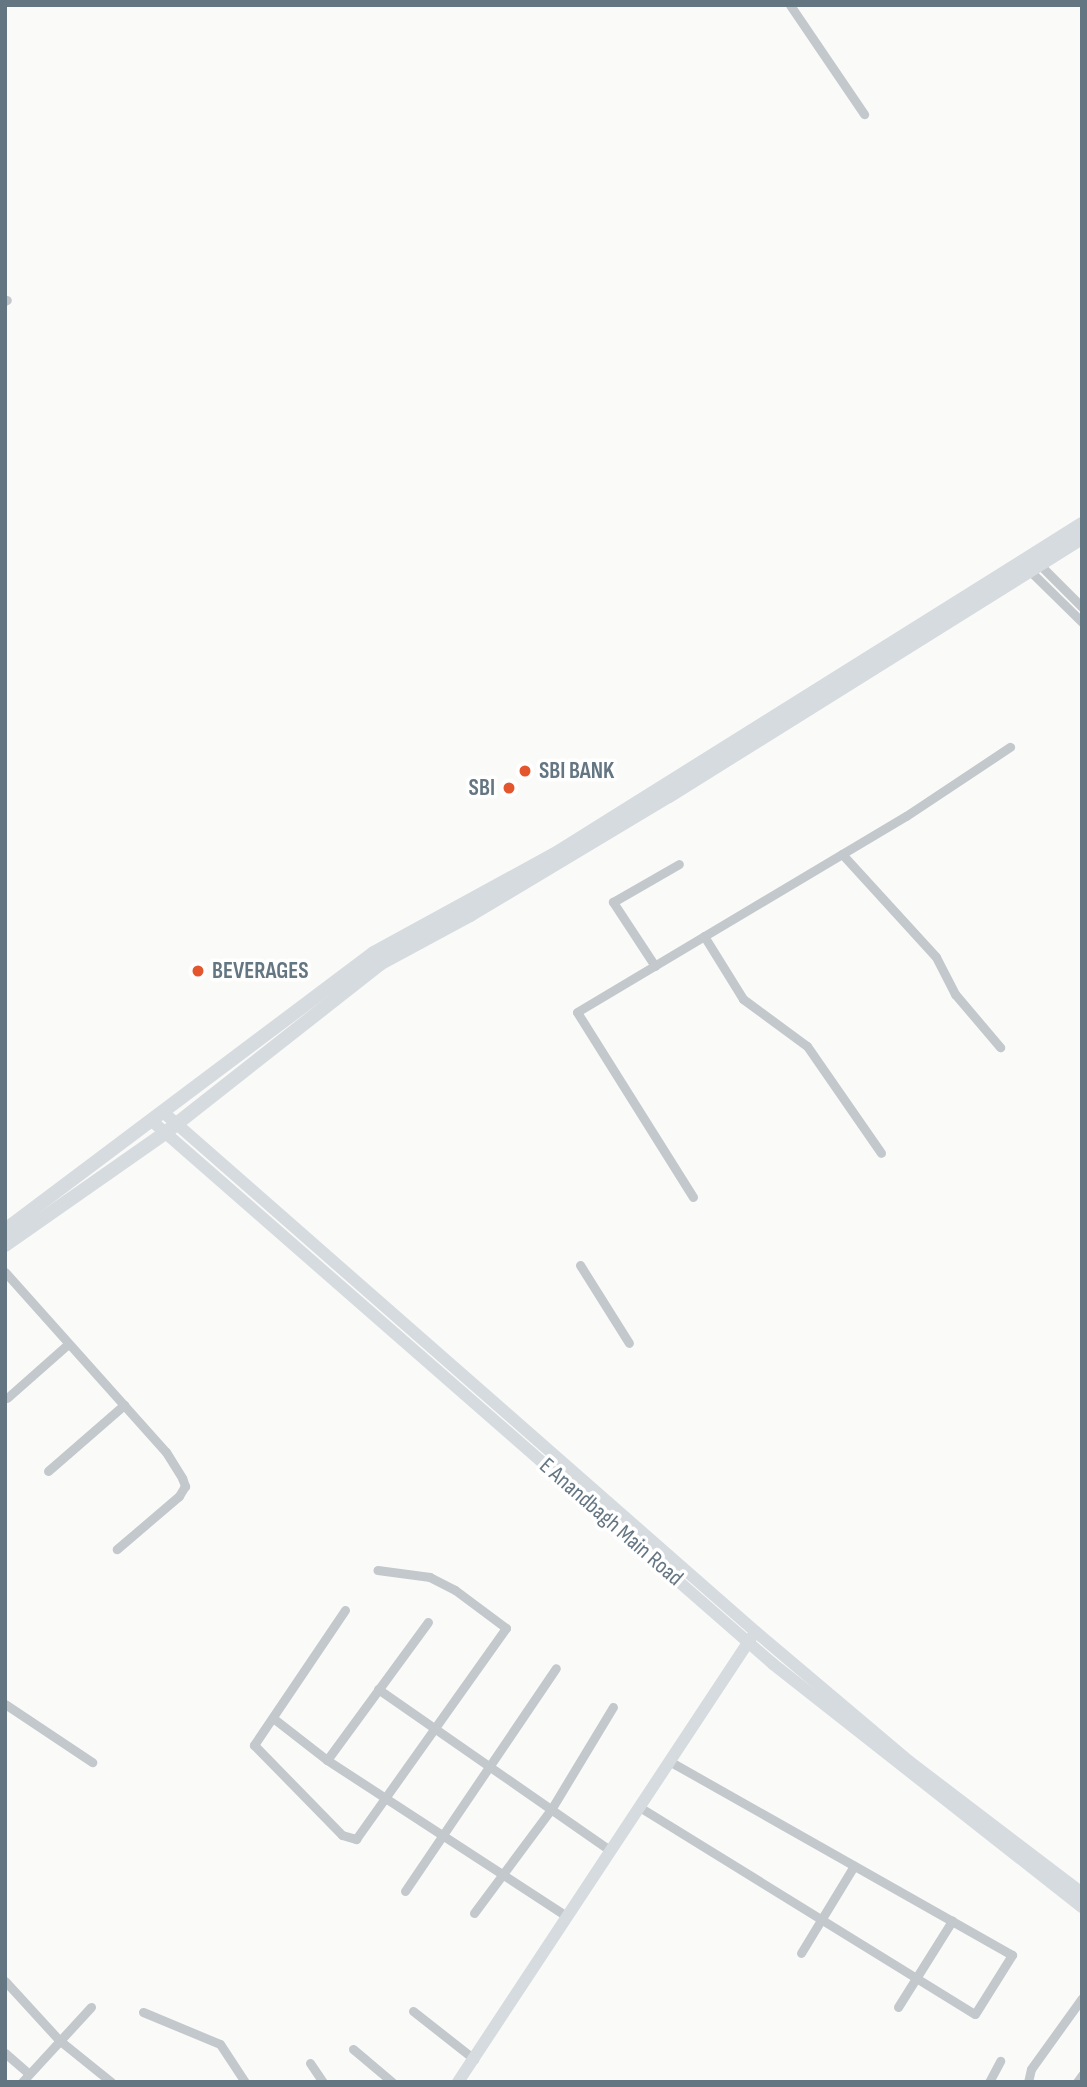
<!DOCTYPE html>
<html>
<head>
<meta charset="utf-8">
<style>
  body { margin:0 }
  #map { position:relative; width:1087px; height:2087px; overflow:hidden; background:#fafaf8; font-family:"Sofia Sans Condensed",sans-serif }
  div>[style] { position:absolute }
  .street>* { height:9px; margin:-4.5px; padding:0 4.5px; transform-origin:4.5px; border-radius:4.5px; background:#c3c8cc }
  .secondary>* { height:12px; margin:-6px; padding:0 6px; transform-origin:6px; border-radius:6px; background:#d6dbdf }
  .primary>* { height:14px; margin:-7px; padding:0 7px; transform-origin:7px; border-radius:7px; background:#d6dbdf }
  .dots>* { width:19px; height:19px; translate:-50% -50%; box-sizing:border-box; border:4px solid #fff; border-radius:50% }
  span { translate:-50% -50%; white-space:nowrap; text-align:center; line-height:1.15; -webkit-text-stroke:7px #fff; paint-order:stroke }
  .poi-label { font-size:23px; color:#657683; font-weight:700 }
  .left { translate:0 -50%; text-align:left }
  .right { translate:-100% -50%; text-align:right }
  .street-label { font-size:23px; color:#657683 }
  .frame { position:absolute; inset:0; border:7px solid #657683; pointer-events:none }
</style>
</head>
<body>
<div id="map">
  <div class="street">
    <div style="left:790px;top:5px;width:132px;rotate:55.8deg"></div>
    <div style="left:5px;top:301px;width:2px;rotate:-27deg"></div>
    <div style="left:1037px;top:562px;width:64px;rotate:45deg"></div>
    <div style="left:1028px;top:569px;width:76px;rotate:44.5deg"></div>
    <div style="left:842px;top:854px;width:139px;rotate:47.6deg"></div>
    <div style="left:936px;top:957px;width:42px;rotate:62.8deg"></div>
    <div style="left:955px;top:994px;width:70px;rotate:49.7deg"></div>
    <div style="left:704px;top:936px;width:74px;rotate:58.2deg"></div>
    <div style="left:743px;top:999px;width:79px;rotate:36.3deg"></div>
    <div style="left:807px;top:1046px;width:130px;rotate:55.3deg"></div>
    <div style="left:655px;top:966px;width:77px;rotate:-123.3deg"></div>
    <div style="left:613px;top:902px;width:76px;rotate:-29.9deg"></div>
    <div style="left:693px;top:1197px;width:218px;rotate:-122.1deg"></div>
    <div style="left:577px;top:1012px;width:383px;rotate:-30.8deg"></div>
    <div style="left:906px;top:816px;width:125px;rotate:-33.6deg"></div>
    <div style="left:580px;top:1265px;width:92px;rotate:57.9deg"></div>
    <div style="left:5px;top:1272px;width:241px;rotate:48.2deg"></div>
    <div style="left:166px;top:1452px;width:31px;rotate:58deg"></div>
    <div style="left:182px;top:1478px;width:9px;rotate:69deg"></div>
    <div style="left:185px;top:1486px;width:12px;rotate:121deg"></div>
    <div style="left:179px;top:1496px;width:82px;rotate:139.5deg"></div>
    <div style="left:7px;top:1398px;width:81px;rotate:-41.5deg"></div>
    <div style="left:48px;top:1471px;width:101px;rotate:-41deg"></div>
    <div style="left:345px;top:1610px;width:163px;rotate:124deg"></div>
    <div style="left:254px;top:1745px;width:126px;rotate:45.6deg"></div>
    <div style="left:342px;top:1835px;width:15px;rotate:16deg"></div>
    <div style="left:356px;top:1839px;width:259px;rotate:-54.6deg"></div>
    <div style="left:506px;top:1628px;width:64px;rotate:-143.3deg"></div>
    <div style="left:455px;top:1590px;width:28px;rotate:-153deg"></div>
    <div style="left:430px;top:1577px;width:53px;rotate:-172.5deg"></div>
    <div style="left:378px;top:1689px;width:282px;rotate:34.8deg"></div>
    <div style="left:5px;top:1704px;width:105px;rotate:33.7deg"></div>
    <div style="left:273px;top:1718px;width:68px;rotate:37.9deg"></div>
    <div style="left:327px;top:1760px;width:285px;rotate:33.1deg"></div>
    <div style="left:327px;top:1760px;width:171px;rotate:-53.8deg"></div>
    <div style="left:641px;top:1808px;width:392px;rotate:31.7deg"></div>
    <div style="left:975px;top:2014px;width:70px;rotate:-57.9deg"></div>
    <div style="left:1012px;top:1955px;width:392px;rotate:-150.5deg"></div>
    <div style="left:405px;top:1891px;width:269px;rotate:-55.9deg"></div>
    <div style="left:474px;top:1913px;width:131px;rotate:-53.4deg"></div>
    <div style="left:552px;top:1808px;width:118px;rotate:-58.9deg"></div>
    <div style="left:801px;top:1953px;width:102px;rotate:-58.7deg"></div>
    <div style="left:5px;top:1981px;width:80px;rotate:47.5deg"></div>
    <div style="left:59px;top:2040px;width:67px;rotate:38.9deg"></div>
    <div style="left:898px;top:2007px;width:102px;rotate:-57.9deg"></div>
    <div style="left:413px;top:2011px;width:78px;rotate:38.2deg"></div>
    <div style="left:143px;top:2012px;width:83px;rotate:22.6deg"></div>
    <div style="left:220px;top:2044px;width:45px;rotate:56.7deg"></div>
    <div style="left:353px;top:2049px;width:51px;rotate:40.2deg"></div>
    <div style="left:5px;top:2053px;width:30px;rotate:41deg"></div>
    <div style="left:310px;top:2063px;width:23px;rotate:56deg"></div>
    <div style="left:22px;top:2082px;width:102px;rotate:-47.4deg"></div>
    <div style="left:989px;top:2082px;width:24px;rotate:-62deg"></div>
    <div style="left:1028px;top:2082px;width:13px;rotate:-77deg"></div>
    <div style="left:1031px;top:2069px;width:87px;rotate:-54.3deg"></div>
    <div style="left:1077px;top:2082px;width:9px;rotate:-54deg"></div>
  </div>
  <div class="secondary">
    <div style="left:163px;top:1112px;width:789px;rotate:41.25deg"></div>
    <div style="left:756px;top:1632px;width:202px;rotate:40.2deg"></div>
    <div style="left:910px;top:1762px;width:216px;rotate:37.3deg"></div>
    <div style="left:153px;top:1122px;width:824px;rotate:41.16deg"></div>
    <div style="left:773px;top:1664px;width:393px;rotate:38.2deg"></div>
    <div style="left:458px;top:2082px;width:532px;rotate:-56.58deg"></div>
  </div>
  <div class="primary">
    <div style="left:5px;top:1230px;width:461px;rotate:-36.9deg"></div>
    <div style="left:374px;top:953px;width:212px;rotate:-28.7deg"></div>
    <div style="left:560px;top:851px;width:616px;rotate:-32.06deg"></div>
    <div style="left:5px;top:1245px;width:195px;rotate:-35deg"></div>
    <div style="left:165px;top:1133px;width:275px;rotate:-38.2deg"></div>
    <div style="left:381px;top:963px;width:101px;rotate:-28.3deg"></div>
    <div style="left:470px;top:915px;width:232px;rotate:-30.9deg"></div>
    <div style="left:669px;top:796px;width:487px;rotate:-32deg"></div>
  </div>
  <div class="dots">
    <div style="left:525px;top:771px;background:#e4572e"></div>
    <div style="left:509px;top:788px;background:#e4572e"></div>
    <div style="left:198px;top:971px;background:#e4572e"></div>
  </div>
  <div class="poi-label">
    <span class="left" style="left:539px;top:771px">SBI BANK</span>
    <span class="right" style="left:495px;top:788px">SBI</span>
    <span class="left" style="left:212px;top:971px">BEVERAGES</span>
  </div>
  <div class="street-label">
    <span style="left:611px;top:1522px;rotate:41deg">E Anandbagh Main Road</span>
  </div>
  <div class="frame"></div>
</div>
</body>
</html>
